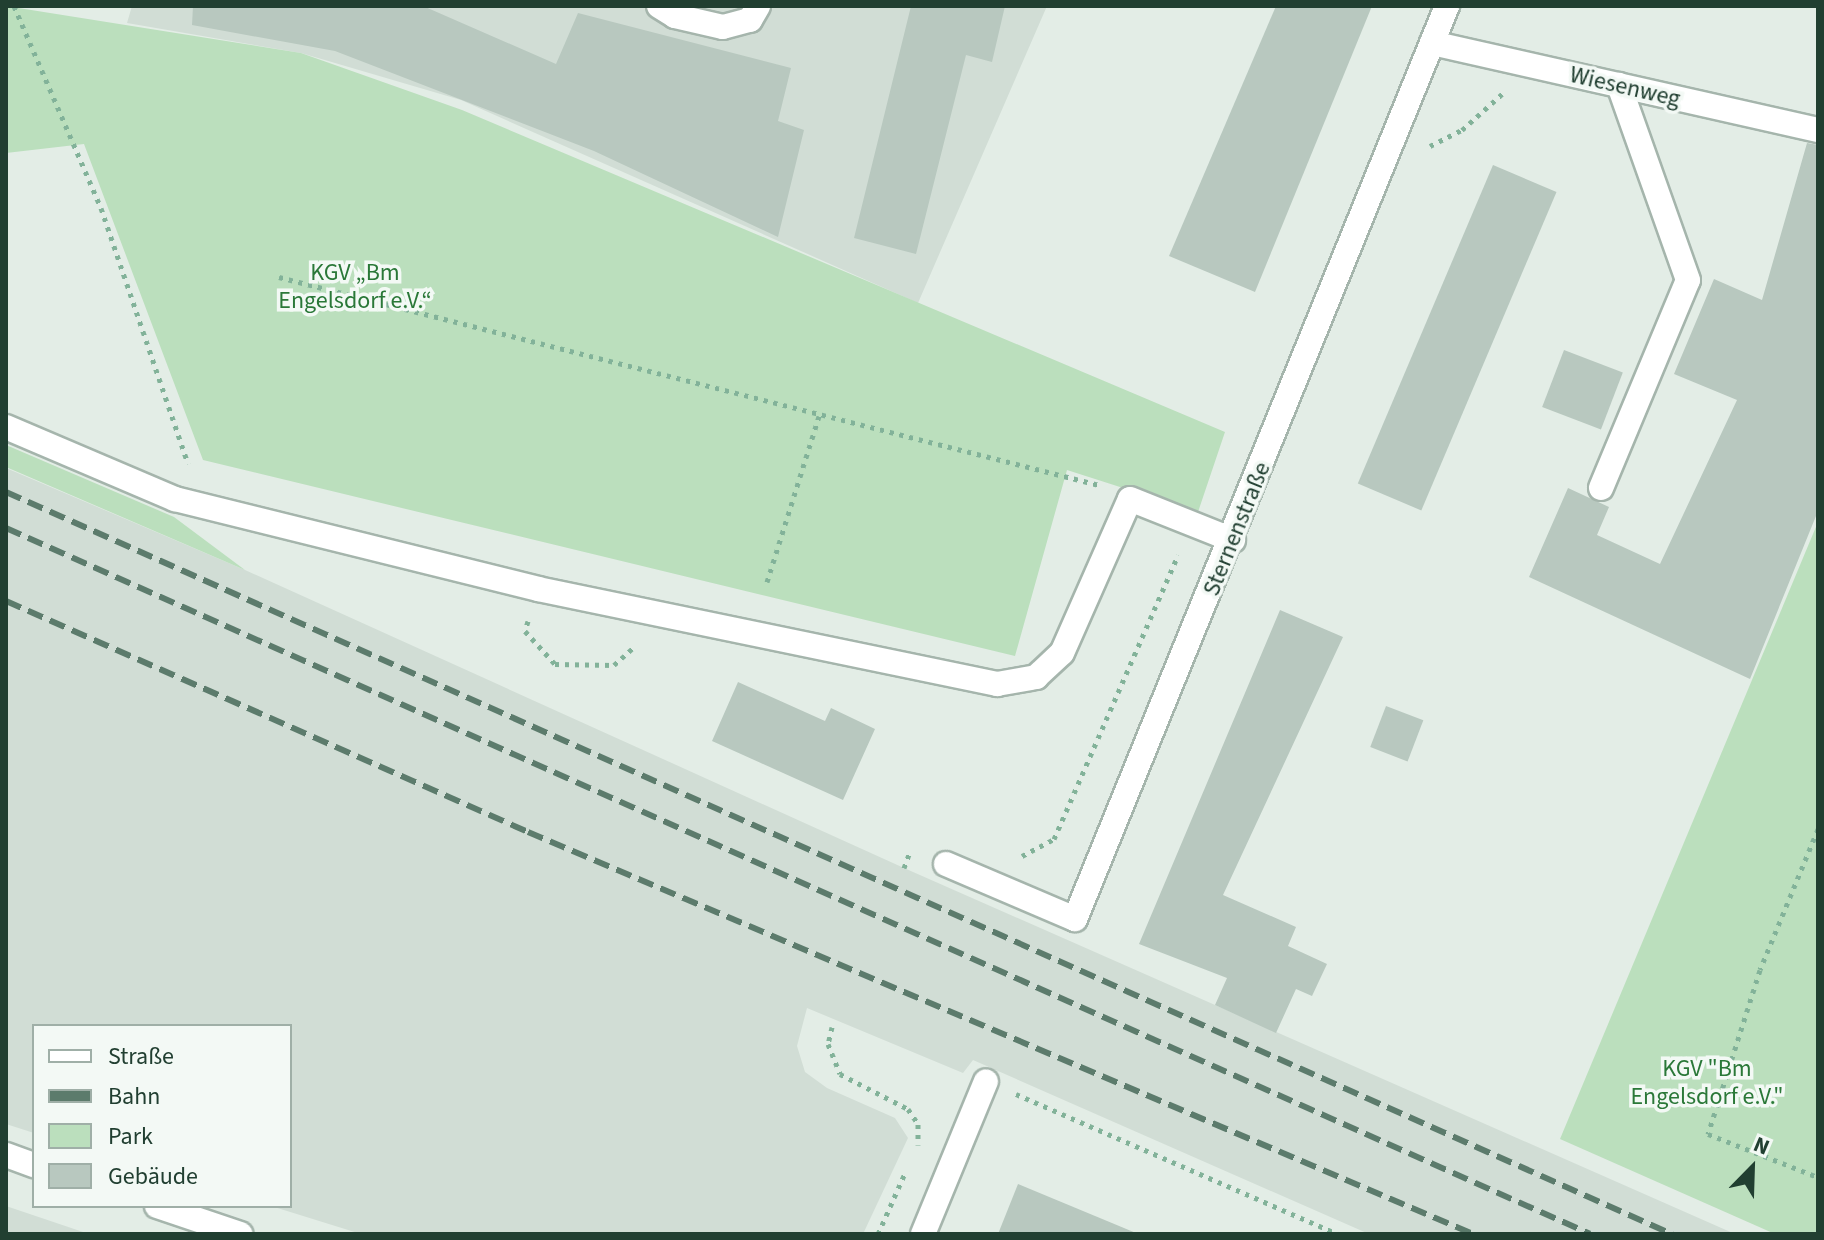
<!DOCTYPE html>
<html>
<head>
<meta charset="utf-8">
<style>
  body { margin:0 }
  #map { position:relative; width:1824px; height:1240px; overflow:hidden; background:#e3ede6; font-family:"Source Sans 3",sans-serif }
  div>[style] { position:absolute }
  .built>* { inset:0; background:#d1ddd5 }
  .green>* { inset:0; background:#bbdfbd }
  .building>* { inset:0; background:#b8c8bf; transform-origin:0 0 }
  .path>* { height:5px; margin-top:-2.5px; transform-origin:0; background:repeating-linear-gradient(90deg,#82b299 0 4px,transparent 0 10px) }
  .roads { filter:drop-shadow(2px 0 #a5b5ac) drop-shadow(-2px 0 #a5b5ac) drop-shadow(0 2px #a5b5ac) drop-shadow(0 -2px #a5b5ac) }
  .minor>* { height:24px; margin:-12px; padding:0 12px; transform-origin:12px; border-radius:12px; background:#fff }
  .rail>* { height:6px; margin-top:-3px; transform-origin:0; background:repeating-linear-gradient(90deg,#5c7b6c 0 16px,transparent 0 24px) }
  span { translate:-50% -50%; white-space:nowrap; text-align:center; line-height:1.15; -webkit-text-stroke:7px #f3f9f5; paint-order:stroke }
  .street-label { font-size:24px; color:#213f31 }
  .park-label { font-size:24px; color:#2a7838 }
  .frame { position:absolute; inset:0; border:8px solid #213f31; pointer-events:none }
  .legend { position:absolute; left:32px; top:1024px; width:260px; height:184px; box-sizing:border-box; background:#f3f9f5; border:2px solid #9fafa7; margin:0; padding:10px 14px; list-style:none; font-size:24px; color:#213f31 }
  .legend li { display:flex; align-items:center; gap:16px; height:40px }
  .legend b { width:40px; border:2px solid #9fafa7 }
  .north { position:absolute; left:1712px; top:1128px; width:80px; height:80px; -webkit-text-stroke:6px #f3f9f5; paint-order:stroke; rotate:23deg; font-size:22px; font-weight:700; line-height:32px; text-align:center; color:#213f31 }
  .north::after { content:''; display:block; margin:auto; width:28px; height:36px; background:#213f31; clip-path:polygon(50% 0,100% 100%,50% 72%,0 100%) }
</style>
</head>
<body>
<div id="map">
  <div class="built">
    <div style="clip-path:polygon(132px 6px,1047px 6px,918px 303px,461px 100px,301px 53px,127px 23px)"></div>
    <div style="clip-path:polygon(6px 468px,245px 570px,904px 868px,1735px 1234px,1369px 1234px,973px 1060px,963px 1073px,807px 1008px,797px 1046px,805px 1072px,827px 1088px,895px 1118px,908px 1138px,863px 1234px,361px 1234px,271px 1206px,290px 1206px,290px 1026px,34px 1026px,34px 1133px,6px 1124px)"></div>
    <div style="clip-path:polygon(6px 1206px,89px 1234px,6px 1234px)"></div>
  </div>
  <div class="green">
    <div style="clip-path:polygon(6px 6px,301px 53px,462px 110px,1225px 432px,1198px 512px,1067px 470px,1015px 656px,203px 460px,84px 144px,6px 153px)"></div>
    <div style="clip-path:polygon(6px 445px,174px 517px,245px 570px,6px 467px)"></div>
    <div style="clip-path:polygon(1818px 522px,1818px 1234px,1775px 1234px,1560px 1139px)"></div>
  </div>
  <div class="building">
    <div style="clip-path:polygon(193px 6px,423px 6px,556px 64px,578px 13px,791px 68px,778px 121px,804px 130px,778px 237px,594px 151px,335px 51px,192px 25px)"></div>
    <div style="clip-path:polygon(911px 6px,1005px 6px,992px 62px,966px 55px,916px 254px,854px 238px)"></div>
    <div style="clip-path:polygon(1276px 6px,1372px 6px,1255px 292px,1169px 256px)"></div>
    <div style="clip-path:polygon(1807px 143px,1818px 145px,1818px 511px,1750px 679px,1529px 577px,1568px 488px,1609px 507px,1597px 535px,1660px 564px,1737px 400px,1674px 374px,1714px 279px,1762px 300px)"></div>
    <div style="left:1493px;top:165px;width:69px;height:346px;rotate:23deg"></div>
    <div style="left:1564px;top:350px;width:63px;height:61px;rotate:21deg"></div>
    <div style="clip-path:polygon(1280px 610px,1343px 637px,1223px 895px,1296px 927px,1288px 946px,1327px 964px,1312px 996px,1296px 989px,1276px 1033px,1215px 1005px,1227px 978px,1139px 944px)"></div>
    <div style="clip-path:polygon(738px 682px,825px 721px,831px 708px,875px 729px,843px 800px,712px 741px)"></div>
    <div style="left:1386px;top:706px;width:40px;height:44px;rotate:21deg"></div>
    <div style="clip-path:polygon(1018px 1184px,1136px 1233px,1136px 1234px,998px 1234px)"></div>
  </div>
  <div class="path">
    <div style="left:14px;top:6px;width:220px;rotate:66.7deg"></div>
    <div style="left:101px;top:208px;width:270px;rotate:71.2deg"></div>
    <div style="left:1430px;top:146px;width:36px;rotate:-27deg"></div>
    <div style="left:1462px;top:130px;width:54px;rotate:-42deg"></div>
    <div style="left:279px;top:277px;width:846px;rotate:14.23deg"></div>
    <div style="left:767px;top:582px;width:174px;rotate:-72.6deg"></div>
    <div style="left:528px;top:621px;width:10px;rotate:107deg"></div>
    <div style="left:525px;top:631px;width:45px;rotate:47.7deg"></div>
    <div style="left:555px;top:664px;width:59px;rotate:1deg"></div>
    <div style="left:614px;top:665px;width:28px;rotate:-42deg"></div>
    <div style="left:1818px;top:829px;width:152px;rotate:112.4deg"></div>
    <div style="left:1760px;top:970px;width:172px;rotate:107.6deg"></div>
    <div style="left:1708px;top:1134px;width:118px;rotate:21.4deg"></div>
    <div style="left:1022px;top:856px;width:36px;rotate:-28deg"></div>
    <div style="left:1054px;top:839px;width:310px;rotate:-66.4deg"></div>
    <div style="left:904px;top:868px;width:15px;rotate:-70deg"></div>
    <div style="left:832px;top:1027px;width:17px;rotate:103deg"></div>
    <div style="left:828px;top:1044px;width:32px;rotate:68deg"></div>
    <div style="left:840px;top:1074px;width:76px;rotate:27.2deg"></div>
    <div style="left:908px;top:1109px;width:18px;rotate:56deg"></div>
    <div style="left:918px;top:1124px;width:21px;rotate:90deg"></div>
    <div style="left:1016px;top:1094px;width:351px;rotate:23.5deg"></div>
    <div style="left:878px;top:1234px;width:67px;rotate:-66.1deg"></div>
  </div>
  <div class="roads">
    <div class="minor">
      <div style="left:659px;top:6px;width:19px;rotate:32deg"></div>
      <div style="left:675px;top:16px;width:49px;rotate:12.9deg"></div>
      <div style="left:723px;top:27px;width:28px;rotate:-15deg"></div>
      <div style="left:750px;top:20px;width:16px;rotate:-60deg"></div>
      <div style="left:1432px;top:43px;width:396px;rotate:12.7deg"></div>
      <div style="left:6px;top:427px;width:184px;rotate:23.1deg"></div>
      <div style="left:175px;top:499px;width:374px;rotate:13.9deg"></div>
      <div style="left:538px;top:589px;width:469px;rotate:11.7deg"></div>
      <div style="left:997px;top:684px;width:40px;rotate:-10deg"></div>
      <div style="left:1036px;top:677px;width:35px;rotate:-43deg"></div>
      <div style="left:1062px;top:653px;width:168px;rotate:-66.2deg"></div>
      <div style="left:1130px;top:499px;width:111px;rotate:21.7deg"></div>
      <div style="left:1601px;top:488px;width:225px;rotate:-67.3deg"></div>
      <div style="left:1688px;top:280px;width:207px;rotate:-109.5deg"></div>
      <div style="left:946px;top:864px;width:140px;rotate:23.1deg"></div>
      <div style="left:1075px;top:919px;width:986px;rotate:-67.83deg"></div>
      <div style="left:6px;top:1155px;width:30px;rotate:20deg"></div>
      <div style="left:157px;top:1206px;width:88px;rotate:18.6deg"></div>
      <div style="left:923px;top:1234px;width:165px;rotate:-67.6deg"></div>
    </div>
  </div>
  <div class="rail">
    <div style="left:6px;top:492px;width:1824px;rotate:24.01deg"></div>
    <div style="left:6px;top:528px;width:1734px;rotate:24.02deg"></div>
    <div style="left:6px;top:601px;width:571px;rotate:23.87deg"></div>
    <div style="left:528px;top:832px;width:1027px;rotate:23.04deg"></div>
  </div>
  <div class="street-label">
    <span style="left:1625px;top:87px;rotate:13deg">Wiesenweg</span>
    <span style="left:1237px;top:529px;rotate:-68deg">Sternenstraße</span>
  </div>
  <div class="park-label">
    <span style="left:355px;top:287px">KGV „Bm<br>Engelsdorf e.V.“</span>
    <span style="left:1707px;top:1083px">KGV "Bm<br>Engelsdorf e.V."</span>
  </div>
  <div class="frame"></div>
  <ul class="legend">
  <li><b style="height:10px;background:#fff"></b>Straße</li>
  <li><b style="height:10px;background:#5c7b6c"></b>Bahn</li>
  <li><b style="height:22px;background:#bbdfbd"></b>Park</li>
  <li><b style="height:22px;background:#b8c8bf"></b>Gebäude</li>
  </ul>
  <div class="north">N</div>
</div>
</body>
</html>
